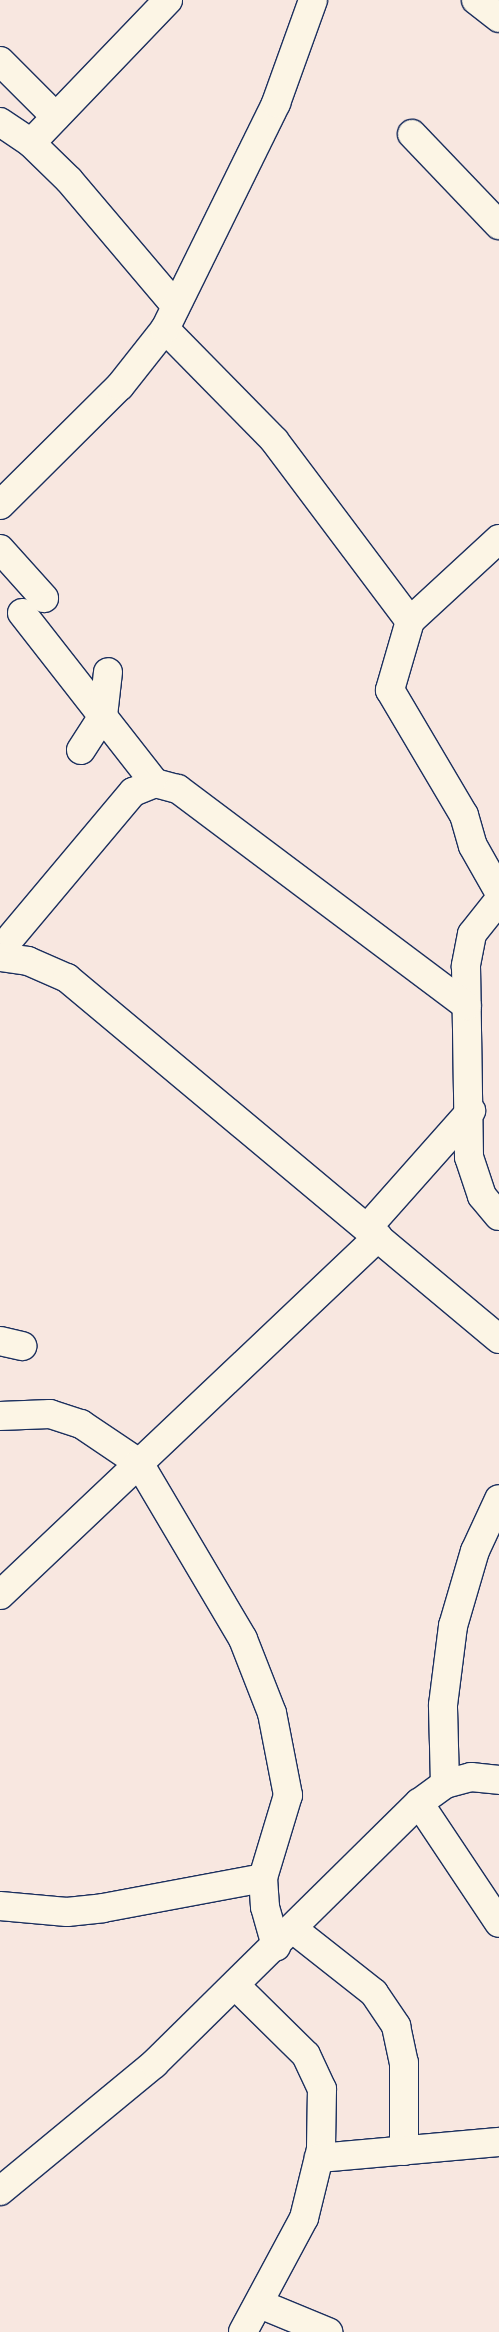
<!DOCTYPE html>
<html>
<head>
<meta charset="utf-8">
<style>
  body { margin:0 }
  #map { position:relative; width:499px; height:2332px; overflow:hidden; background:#f8e7e0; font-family:"Indie Flower",sans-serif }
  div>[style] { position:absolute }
  .roads { filter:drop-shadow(1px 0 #1b2f5e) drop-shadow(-1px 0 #1b2f5e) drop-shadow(0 1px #1b2f5e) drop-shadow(0 -1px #1b2f5e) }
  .street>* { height:28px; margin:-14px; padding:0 14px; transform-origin:14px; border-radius:14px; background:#fcf5e5 }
  .secondary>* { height:28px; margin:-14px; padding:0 14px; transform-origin:14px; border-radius:14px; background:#fcf5e5 }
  span { translate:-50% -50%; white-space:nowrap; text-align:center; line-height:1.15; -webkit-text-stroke:4px #fcf5e5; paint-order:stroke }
</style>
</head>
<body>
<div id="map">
  <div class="roads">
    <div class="street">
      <div style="left:476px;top:0;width:29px;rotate:38deg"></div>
      <div style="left:0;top:61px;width:79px;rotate:45deg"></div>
      <div style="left:0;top:122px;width:37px;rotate:34deg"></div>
      <div style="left:31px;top:143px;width:53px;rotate:44.2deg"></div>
      <div style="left:69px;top:180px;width:164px;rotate:49.7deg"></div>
      <div style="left:412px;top:134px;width:126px;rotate:46.3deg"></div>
      <div style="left:31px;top:143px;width:198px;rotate:-46.2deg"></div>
      <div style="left:165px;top:329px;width:156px;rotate:45.5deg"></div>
      <div style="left:274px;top:440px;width:226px;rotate:53.1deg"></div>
      <div style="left:410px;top:621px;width:72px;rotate:106.2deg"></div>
      <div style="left:390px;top:690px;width:145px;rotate:59.4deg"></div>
      <div style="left:464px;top:815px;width:32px;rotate:74deg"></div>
      <div style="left:473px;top:846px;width:53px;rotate:60.5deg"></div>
      <div style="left:0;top:505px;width:169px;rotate:-44.8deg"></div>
      <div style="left:120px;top:386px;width:73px;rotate:-51.7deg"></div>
      <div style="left:165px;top:329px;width:252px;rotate:-63.8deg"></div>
      <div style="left:276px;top:103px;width:109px;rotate:-70.2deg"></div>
      <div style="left:0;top:549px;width:66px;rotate:48.1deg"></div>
      <div style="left:22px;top:613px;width:216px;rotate:52deg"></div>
      <div style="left:410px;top:621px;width:121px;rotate:-42.7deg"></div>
      <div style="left:81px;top:750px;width:40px;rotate:-57.1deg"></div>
      <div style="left:103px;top:716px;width:44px;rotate:-83.5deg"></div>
      <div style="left:499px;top:900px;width:43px;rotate:128.5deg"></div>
      <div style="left:472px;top:934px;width:33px;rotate:101deg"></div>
      <div style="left:466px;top:966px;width:191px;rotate:89.1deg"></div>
      <div style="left:469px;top:1157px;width:41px;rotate:71.6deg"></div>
      <div style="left:482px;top:1196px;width:26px;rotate:50deg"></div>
      <div style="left:12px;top:936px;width:188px;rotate:-50deg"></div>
      <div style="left:133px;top:792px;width:24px;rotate:-22deg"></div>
      <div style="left:155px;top:783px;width:24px;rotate:15deg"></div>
      <div style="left:178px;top:789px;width:361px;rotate:36.9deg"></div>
      <div style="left:367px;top:1228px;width:157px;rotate:-48.4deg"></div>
      <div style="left:0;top:1341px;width:23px;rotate:13deg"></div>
      <div style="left:0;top:1416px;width:50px;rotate:-2.3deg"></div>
      <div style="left:50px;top:1414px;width:33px;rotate:18deg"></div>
      <div style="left:81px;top:1424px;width:70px;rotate:33.9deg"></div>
      <div style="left:139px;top:1463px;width:204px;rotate:59.4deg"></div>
      <div style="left:243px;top:1639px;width:79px;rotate:68.6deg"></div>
      <div style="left:272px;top:1713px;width:84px;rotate:79deg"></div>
      <div style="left:288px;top:1795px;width:87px;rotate:106.8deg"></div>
      <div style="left:263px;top:1878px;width:29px;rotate:86deg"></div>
      <div style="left:265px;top:1907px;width:41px;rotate:74.2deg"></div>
      <div style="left:0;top:1595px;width:521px;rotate:-43.44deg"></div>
      <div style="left:445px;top:1784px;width:79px;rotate:-91.5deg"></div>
      <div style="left:443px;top:1705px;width:80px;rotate:-82.8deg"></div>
      <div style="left:453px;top:1626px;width:78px;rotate:-73.7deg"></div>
      <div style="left:475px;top:1551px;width:57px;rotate:-65.2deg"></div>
      <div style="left:419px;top:1803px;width:144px;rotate:56.3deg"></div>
      <div style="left:0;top:1906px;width:67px;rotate:5.1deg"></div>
      <div style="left:67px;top:1912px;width:36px;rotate:-6deg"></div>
      <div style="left:103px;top:1908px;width:163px;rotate:-10.6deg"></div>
      <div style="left:293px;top:1929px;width:103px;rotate:38.3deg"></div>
      <div style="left:374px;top:1993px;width:40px;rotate:56deg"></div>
      <div style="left:396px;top:2026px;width:38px;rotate:78deg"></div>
      <div style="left:404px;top:2063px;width:88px;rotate:90deg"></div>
      <div style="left:236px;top:1986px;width:98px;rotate:44.6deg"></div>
      <div style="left:306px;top:2055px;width:38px;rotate:65deg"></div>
      <div style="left:322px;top:2089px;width:60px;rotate:91deg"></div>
      <div style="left:321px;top:2149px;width:71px;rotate:103.8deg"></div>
      <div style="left:304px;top:2218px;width:129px;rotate:118.2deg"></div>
      <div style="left:319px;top:2158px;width:181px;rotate:-5.1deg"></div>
      <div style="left:260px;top:2304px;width:74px;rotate:22.4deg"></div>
    </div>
    <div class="secondary">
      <div style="left:0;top:957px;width:28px;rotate:8deg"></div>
      <div style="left:28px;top:961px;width:43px;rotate:23.6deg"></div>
      <div style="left:67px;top:978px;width:563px;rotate:39.88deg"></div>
      <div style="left:0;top:2191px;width:200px;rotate:-39.5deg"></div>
      <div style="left:154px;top:2064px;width:372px;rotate:-44.6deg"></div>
      <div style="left:419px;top:1803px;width:32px;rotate:-36deg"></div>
      <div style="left:445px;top:1784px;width:27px;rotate:-15deg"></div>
      <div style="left:471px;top:1777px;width:28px;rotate:6deg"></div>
    </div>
  </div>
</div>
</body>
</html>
